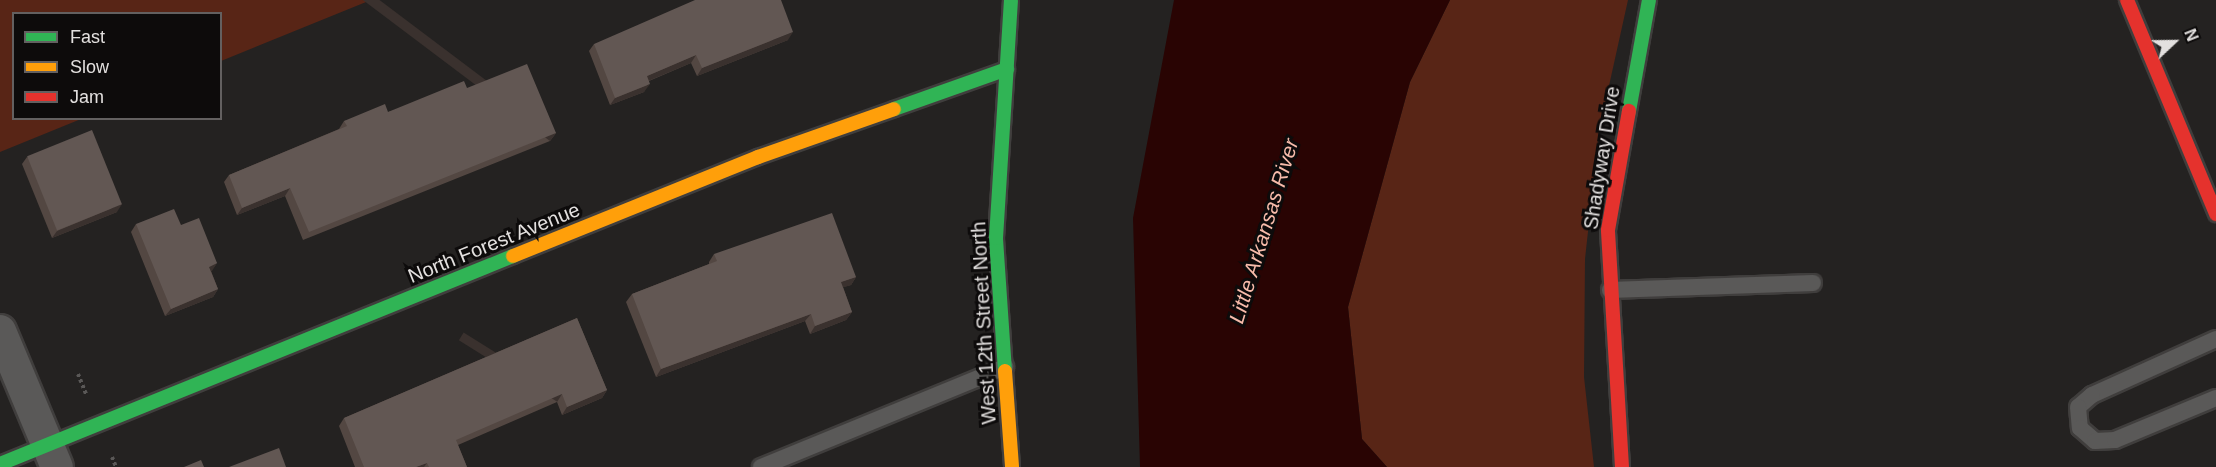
<!DOCTYPE html>
<html>
<head>
<meta charset="utf-8">
<style>
  body { margin:0 }
  #map { position:relative; width:2216px; height:467px; overflow:hidden; background:#242221; font-family:Arial,sans-serif }
  div>[style] { position:absolute }
  .green>* { inset:0; background:#582516 }
  .water>* { inset:0; background:#290403 }
  .path>* { height:4px; margin-top:-2px; transform-origin:0; background:repeating-linear-gradient(90deg,#5a5857 0 3px,transparent 0 6px) }
  .roads { filter:drop-shadow(2px 0 #403e3d) drop-shadow(-2px 0 #403e3d) drop-shadow(0 2px #403e3d) drop-shadow(0 -2px #403e3d) }
  .lane>* { height:16px; margin:-8px; padding:0 8px; transform-origin:8px; border-radius:8px; background:#5a5958 }
  .street>* { height:32px; margin:-16px; padding:0 16px; transform-origin:16px; border-radius:16px; background:#5a5958 }
  .fast>* { height:14px; margin:-7px; padding:0 7px; transform-origin:7px; border-radius:7px; background:#30b455 }
  .slow>* { height:14px; margin:-7px; padding:0 7px; transform-origin:7px; border-radius:7px; background:#ff9f0a }
  .jam>* { height:14px; margin:-7px; padding:0 7px; transform-origin:7px; border-radius:7px; background:#e5322d }
  .wall>* { inset:0; background:#534742 }
  .shaded-wall>* { inset:0; background:#3a312e; transform-origin:0 0 }
  .building>* { inset:0; background:#625753; transform-origin:0 0 }
  span { translate:-50% -50%; white-space:nowrap; text-align:center; line-height:1.15; -webkit-text-stroke:6px #0d0b0b; paint-order:stroke }
  .street-label { font-size:20px; color:#e3e0df }
  .water-label { font-size:21px; color:#f7bbaa; font-style:italic }
  .legend { position:absolute; left:12px; top:12px; width:210px; height:108px; box-sizing:border-box; background:#0d0b0b; border:2px solid #636060; margin:0; padding:8px 10px; list-style:none; font-size:18px; color:#e3e0df }
  .legend li { display:flex; align-items:center; gap:12px; height:30px }
  .legend b { width:30px; border:2px solid #636060 }
  .north { position:absolute; left:2144px; top:12px; width:60px; height:60px; -webkit-text-stroke:4px #0d0b0b; paint-order:stroke; rotate:68deg; font-size:16px; font-weight:700; line-height:24px; text-align:center; color:#e3e0df }
  .north::after { content:''; display:block; margin:auto; width:21px; height:27px; background:#e3e0df; clip-path:polygon(50% 0,100% 100%,50% 72%,0 100%) }
</style>
</head>
<body>
<div id="map">
  <div class="green">
    <div style="clip-path:polygon(0 0,371px 0,221px 61px,220px 14px,14px 14px,14px 118px,81px 119px,0 152px)"></div>
    <div style="clip-path:polygon(1450px 0,1628px 0,1599px 131px,1585px 259px,1584px 377px,1594px 467px,1387px 467px,1362px 439px,1348px 307px,1410px 82px)"></div>
  </div>
  <div class="water">
    <div style="clip-path:polygon(1174px 0,1450px 0,1410px 82px,1348px 307px,1362px 439px,1387px 467px,1140px 467px,1133px 218px)"></div>
  </div>
  <div class="path">
    <div style="left:78px;top:374px;width:22px;rotate:68deg"></div>
    <div style="left:112px;top:457px;width:11px;rotate:68deg"></div>
  </div>
  <div class="roads">
    <div class="lane">
      <div style="left:1610px;top:290px;width:203px;rotate:-2deg"></div>
      <div style="left:2216px;top:339px;width:136px;rotate:155.7deg"></div>
      <div style="left:2092px;top:395px;width:18px;rotate:139deg"></div>
      <div style="left:2078px;top:407px;width:21px;rotate:85deg"></div>
      <div style="left:2080px;top:428px;width:20px;rotate:41deg"></div>
      <div style="left:2095px;top:441px;width:20px;rotate:-3deg"></div>
      <div style="left:2115px;top:440px;width:109px;rotate:-22.6deg"></div>
      <div style="left:761px;top:467px;width:264px;rotate:-22.3deg"></div>
    </div>
    <div class="street">
      <div style="left:0;top:331px;width:147px;rotate:67.3deg"></div>
    </div>
    <div class="fast">
      <div style="left:894px;top:109px;width:120px;rotate:-19.5deg"></div>
      <div style="left:1629px;top:111px;width:113px;rotate:-79.8deg"></div>
      <div style="left:1005px;top:371px;width:133px;rotate:-93.9deg"></div>
      <div style="left:996px;top:238px;width:238px;rotate:-86.4deg"></div>
      <div style="left:0;top:464px;width:554px;rotate:-22.07deg"></div>
    </div>
    <div class="slow">
      <div style="left:513px;top:256px;width:264px;rotate:-22deg"></div>
      <div style="left:758px;top:157px;width:144px;rotate:-19.4deg"></div>
      <div style="left:1005px;top:371px;width:96px;rotate:85.8deg"></div>
    </div>
    <div class="jam">
      <div style="left:2127px;top:0;width:232px;rotate:67.4deg"></div>
      <div style="left:1622px;top:467px;width:237px;rotate:-93.4deg"></div>
      <div style="left:1608px;top:230px;width:121px;rotate:-80deg"></div>
    </div>
  </div>
  <div class="wall">
    <div style="clip-path:polygon(788px 40px,697px 76px,691px 63px,649px 81px,644px 92px,610px 105px,589px 51px,594px 44px)"></div>
    <div style="clip-path:polygon(467px 88px,556px 133px,550px 141px,303px 240px,285px 196px,237px 215px,224px 182px,229px 175px,339px 129px,344px 121px,388px 112px)"></div>
    <div style="clip-path:polygon(27px 157px,117px 212px,52px 238px,22px 164px)"></div>
    <div style="clip-path:polygon(136px 224px,181px 225px,217px 263px,211px 271px,218px 289px,213px 297px,165px 316px,131px 232px)"></div>
    <div style="clip-path:polygon(714px 254px,856px 277px,851px 285px,843px 287px,852px 312px,846px 320px,810px 334px,805px 321px,656px 377px,626px 302px,632px 294px,709px 264px,709px 262px)"></div>
    <div style="clip-path:polygon(577px 318px,607px 390px,602px 398px,562px 415px,557px 402px,458px 445px,467px 467px,355px 467px,339px 426px,344px 418px)"></div>
  </div>
  <div class="shaded-wall">
    <div style="clip-path:polygon(793px 32px,788px 40px,697px 76px,702px 68px)"></div>
    <div style="clip-path:polygon(696px 55px,691px 63px,641px 84px,647px 76px)"></div>
    <div style="clip-path:polygon(650px 84px,644px 92px,610px 105px,615px 98px)"></div>
    <div style="left:556px;top:133px;width:10px;height:266px;rotate:127deg"></div>
    <div style="clip-path:polygon(290px 188px,285px 196px,237px 215px,242px 208px)"></div>
    <div style="clip-path:polygon(122px 204px,117px 212px,52px 238px,57px 231px)"></div>
    <div style="clip-path:polygon(217px 263px,212px 271px,204px 274px,209px 267px)"></div>
    <div style="clip-path:polygon(856px 277px,851px 285px,835px 290px,841px 282px)"></div>
    <div style="clip-path:polygon(218px 289px,213px 297px,165px 316px,171px 309px)"></div>
    <div style="clip-path:polygon(852px 312px,846px 320px,810px 334px,815px 326px)"></div>
    <div style="clip-path:polygon(811px 314px,805px 321px,656px 377px,661px 369px)"></div>
    <div style="clip-path:polygon(607px 390px,602px 398px,562px 415px,567px 407px)"></div>
    <div style="left:562px;top:394px;width:9px;height:116px;rotate:122deg"></div>
    <div style="clip-path:polygon(427px 463px,424px 467px,416px 467px)"></div>
  </div>
  <div class="building">
    <div style="clip-path:polygon(695px 0,781px 0,793px 32px,702px 68px,696px 55px,647px 76px,650px 84px,615px 98px,594px 44px)"></div>
    <div style="clip-path:polygon(527px 64px,556px 133px,309px 232px,290px 188px,242px 208px,229px 175px,347px 126px,344px 121px,385px 104px,388px 112px,464px 81px,467px 88px)"></div>
    <div style="left:92px;top:130px;width:80px;height:70px;rotate:68deg"></div>
    <div style="clip-path:polygon(174px 209px,181px 225px,199px 218px,217px 263px,209px 267px,218px 289px,171px 309px,136px 224px)"></div>
    <div style="clip-path:polygon(832px 213px,856px 277px,841px 282px,852px 312px,815px 326px,811px 314px,661px 369px,632px 294px,717px 261px,714px 254px)"></div>
    <div style="clip-path:polygon(577px 318px,607px 390px,567px 407px,562px 394px,456px 440px,467px 467px,429px 467px,427px 463px,416px 467px,364px 467px,344px 418px)"></div>
    <div style="clip-path:polygon(279px 448px,286px 467px,229px 467px)"></div>
    <div style="clip-path:polygon(201px 460px,204px 467px,184px 467px)"></div>
  </div>
  <div class="street-label">
    <span style="left:1602px;top:158px;rotate:-81deg">Shadyway Drive</span>
    <span style="left:494px;top:243px;rotate:-22deg">North Forest Avenue</span>
    <span style="left:984px;top:323px;rotate:-93deg">West 12th Street North</span>
  </div>
  <div class="water-label">
    <span style="left:1264px;top:231px;rotate:-73deg">Little Arkansas River</span>
  </div>
  <ul class="legend">
  <li><b style="height:8px;background:#30b455"></b>Fast</li>
  <li><b style="height:8px;background:#ff9f0a"></b>Slow</li>
  <li><b style="height:8px;background:#e5322d"></b>Jam</li>
  </ul>
  <div class="north">N</div>
</div>
</body>
</html>
